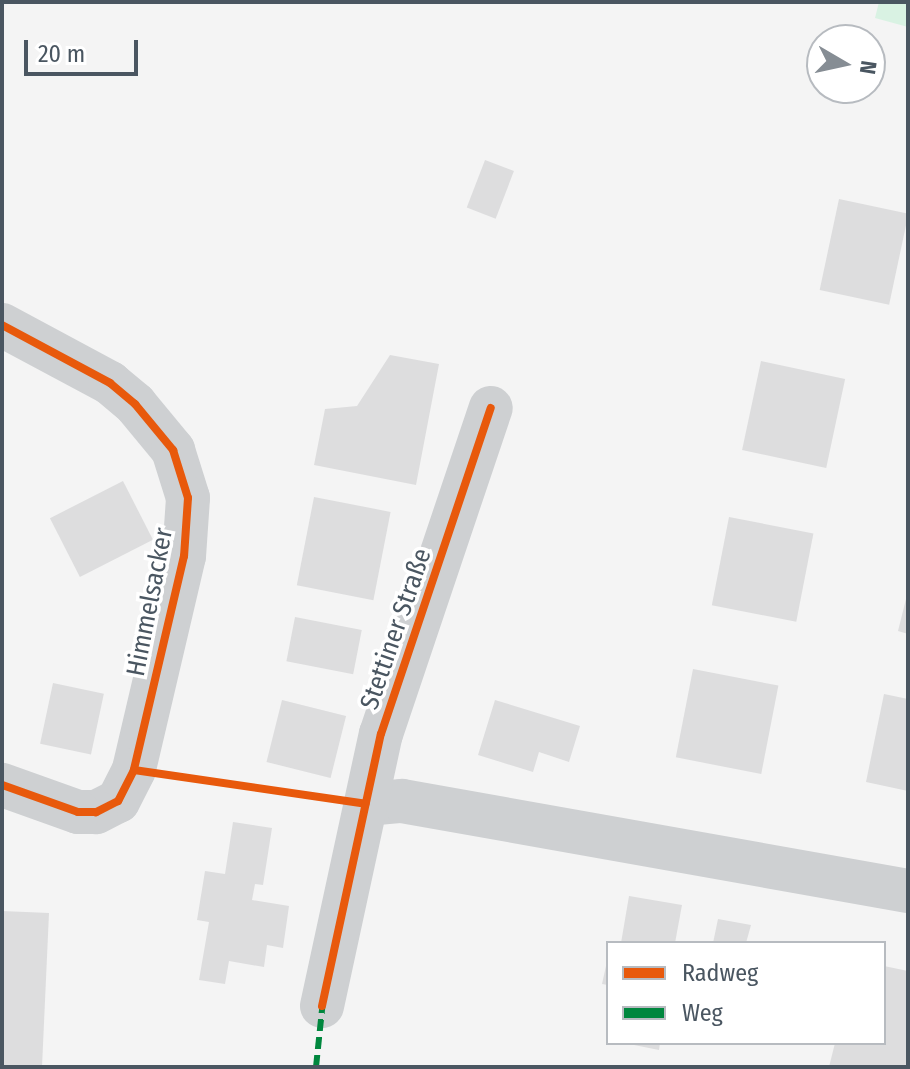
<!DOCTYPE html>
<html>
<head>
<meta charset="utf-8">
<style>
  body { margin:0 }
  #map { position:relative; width:910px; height:1069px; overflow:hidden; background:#f4f4f4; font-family:"Fira Sans Condensed",sans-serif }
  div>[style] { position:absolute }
  .green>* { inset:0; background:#d9f2e3 }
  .building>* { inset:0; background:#ddddde; transform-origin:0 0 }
  .minor>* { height:44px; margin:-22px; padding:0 22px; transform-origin:22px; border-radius:22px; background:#ced0d2 }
  .quiet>* { height:6px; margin-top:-3px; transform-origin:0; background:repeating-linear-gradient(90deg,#00873e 0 12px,transparent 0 18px) }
  .cycleway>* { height:8px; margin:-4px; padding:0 4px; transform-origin:4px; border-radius:4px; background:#e8590c }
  span { translate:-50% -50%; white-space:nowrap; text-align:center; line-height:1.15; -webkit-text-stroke:7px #fff; paint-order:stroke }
  .street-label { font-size:26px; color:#4a5661 }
  .frame { position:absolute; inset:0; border:4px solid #4a5661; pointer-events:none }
  .legend { position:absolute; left:606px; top:941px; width:280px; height:104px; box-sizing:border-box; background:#fff; border:2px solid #b7bbc0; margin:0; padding:10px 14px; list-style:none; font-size:24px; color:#4a5661 }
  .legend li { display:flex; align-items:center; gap:16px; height:40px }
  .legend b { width:40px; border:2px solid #b7bbc0 }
  .north { position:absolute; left:806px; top:24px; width:80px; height:80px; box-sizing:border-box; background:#fff; border:2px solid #b7bbc0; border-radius:50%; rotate:99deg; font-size:22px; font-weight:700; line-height:32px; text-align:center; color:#4a5661 }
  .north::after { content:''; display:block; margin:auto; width:28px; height:36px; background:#868d94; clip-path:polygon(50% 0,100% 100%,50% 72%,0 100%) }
  .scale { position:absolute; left:24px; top:40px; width:114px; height:36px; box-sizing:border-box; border:4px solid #4a5661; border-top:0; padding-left:10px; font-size:24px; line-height:28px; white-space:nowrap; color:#4a5661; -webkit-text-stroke:6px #fff; paint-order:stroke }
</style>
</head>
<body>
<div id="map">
  <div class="green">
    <div style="clip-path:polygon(879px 2px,908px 2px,908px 27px,875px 18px)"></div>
  </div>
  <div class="building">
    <div style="left:485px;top:160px;width:31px;height:51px;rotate:21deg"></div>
    <div style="left:839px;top:199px;width:71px;height:93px;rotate:12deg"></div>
    <div style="clip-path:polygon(390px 355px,439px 364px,416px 485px,314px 465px,325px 409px,357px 406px)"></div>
    <div style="left:761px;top:361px;width:86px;height:91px;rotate:12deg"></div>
    <div style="left:123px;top:481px;width:66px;height:82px;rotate:63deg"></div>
    <div style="left:314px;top:497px;width:78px;height:90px;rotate:11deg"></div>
    <div style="left:729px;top:517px;width:86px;height:90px;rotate:11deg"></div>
    <div style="clip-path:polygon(907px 595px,908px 596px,908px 634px,898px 631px)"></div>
    <div style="left:295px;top:617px;width:68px;height:45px;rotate:11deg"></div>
    <div style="left:693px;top:669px;width:87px;height:90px;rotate:11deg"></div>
    <div style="left:53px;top:683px;width:52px;height:62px;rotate:12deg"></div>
    <div style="clip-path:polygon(884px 694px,908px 699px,908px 791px,866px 782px)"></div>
    <div style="left:282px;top:700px;width:66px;height:64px;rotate:14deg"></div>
    <div style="clip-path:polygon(495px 700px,580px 726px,569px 762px,539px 752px,533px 772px,478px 755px)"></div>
    <div style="clip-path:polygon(233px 822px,272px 828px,263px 885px,255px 884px,252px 900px,289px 906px,283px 948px,267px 945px,264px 967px,229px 961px,225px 984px,199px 980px,209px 922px,197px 920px,205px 871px,225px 874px)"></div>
    <div style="clip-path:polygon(629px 896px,682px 905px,675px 943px,621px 943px)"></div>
    <div style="clip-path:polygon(2px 911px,49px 913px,42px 1067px,2px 1067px)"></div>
    <div style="clip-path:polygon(718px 919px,751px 925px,746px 943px,713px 943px)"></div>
    <div style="clip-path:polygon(608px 957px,608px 985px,602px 984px)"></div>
    <div style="clip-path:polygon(884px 966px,908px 971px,908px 1067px,829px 1067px,835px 1043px,884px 1043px)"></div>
    <div style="clip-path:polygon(624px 1043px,660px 1043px,659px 1050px)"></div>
  </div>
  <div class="minor">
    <div style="left:2px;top:325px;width:123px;rotate:28.2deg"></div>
    <div style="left:110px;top:383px;width:33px;rotate:40deg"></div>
    <div style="left:135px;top:404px;width:60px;rotate:50.4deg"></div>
    <div style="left:173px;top:450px;width:50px;rotate:72.6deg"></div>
    <div style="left:188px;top:498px;width:58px;rotate:93.9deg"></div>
    <div style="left:184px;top:556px;width:220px;rotate:103.2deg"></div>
    <div style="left:134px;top:770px;width:35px;rotate:117deg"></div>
    <div style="left:118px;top:801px;width:25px;rotate:153deg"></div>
    <div style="left:96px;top:812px;width:18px;rotate:180deg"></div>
    <div style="left:78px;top:812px;width:81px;rotate:-160.4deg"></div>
    <div style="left:366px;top:804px;width:36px;rotate:-5deg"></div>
    <div style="left:402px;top:801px;width:514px;rotate:10.09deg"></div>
    <div style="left:322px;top:1006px;width:278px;rotate:-77.8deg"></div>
    <div style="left:381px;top:734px;width:344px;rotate:-71.4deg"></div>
  </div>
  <div class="quiet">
    <div style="left:316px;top:1067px;width:67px;rotate:-84deg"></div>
  </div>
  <div class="cycleway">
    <div style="left:2px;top:325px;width:123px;rotate:28.2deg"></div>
    <div style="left:110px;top:383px;width:33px;rotate:40deg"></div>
    <div style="left:135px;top:404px;width:60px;rotate:50.4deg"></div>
    <div style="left:173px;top:450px;width:50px;rotate:72.6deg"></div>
    <div style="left:188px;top:498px;width:58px;rotate:93.9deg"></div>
    <div style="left:184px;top:556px;width:220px;rotate:103.2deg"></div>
    <div style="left:134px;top:770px;width:35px;rotate:117deg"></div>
    <div style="left:118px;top:801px;width:25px;rotate:153deg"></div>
    <div style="left:96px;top:812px;width:18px;rotate:180deg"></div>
    <div style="left:78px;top:812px;width:81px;rotate:-160.4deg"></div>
    <div style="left:134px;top:770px;width:234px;rotate:8.3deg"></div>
    <div style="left:322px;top:1006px;width:278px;rotate:-77.8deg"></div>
    <div style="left:381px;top:734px;width:344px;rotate:-71.4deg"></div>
  </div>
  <div class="street-label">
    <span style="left:150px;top:602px;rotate:-79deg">Himmelsacker</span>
    <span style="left:396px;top:629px;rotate:-71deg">Stettiner Straße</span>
  </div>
  <div class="frame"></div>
  <ul class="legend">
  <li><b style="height:10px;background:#e8590c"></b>Radweg</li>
  <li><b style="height:10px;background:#00873e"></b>Weg</li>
  </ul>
  <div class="north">N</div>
  <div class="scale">20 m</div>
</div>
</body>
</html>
